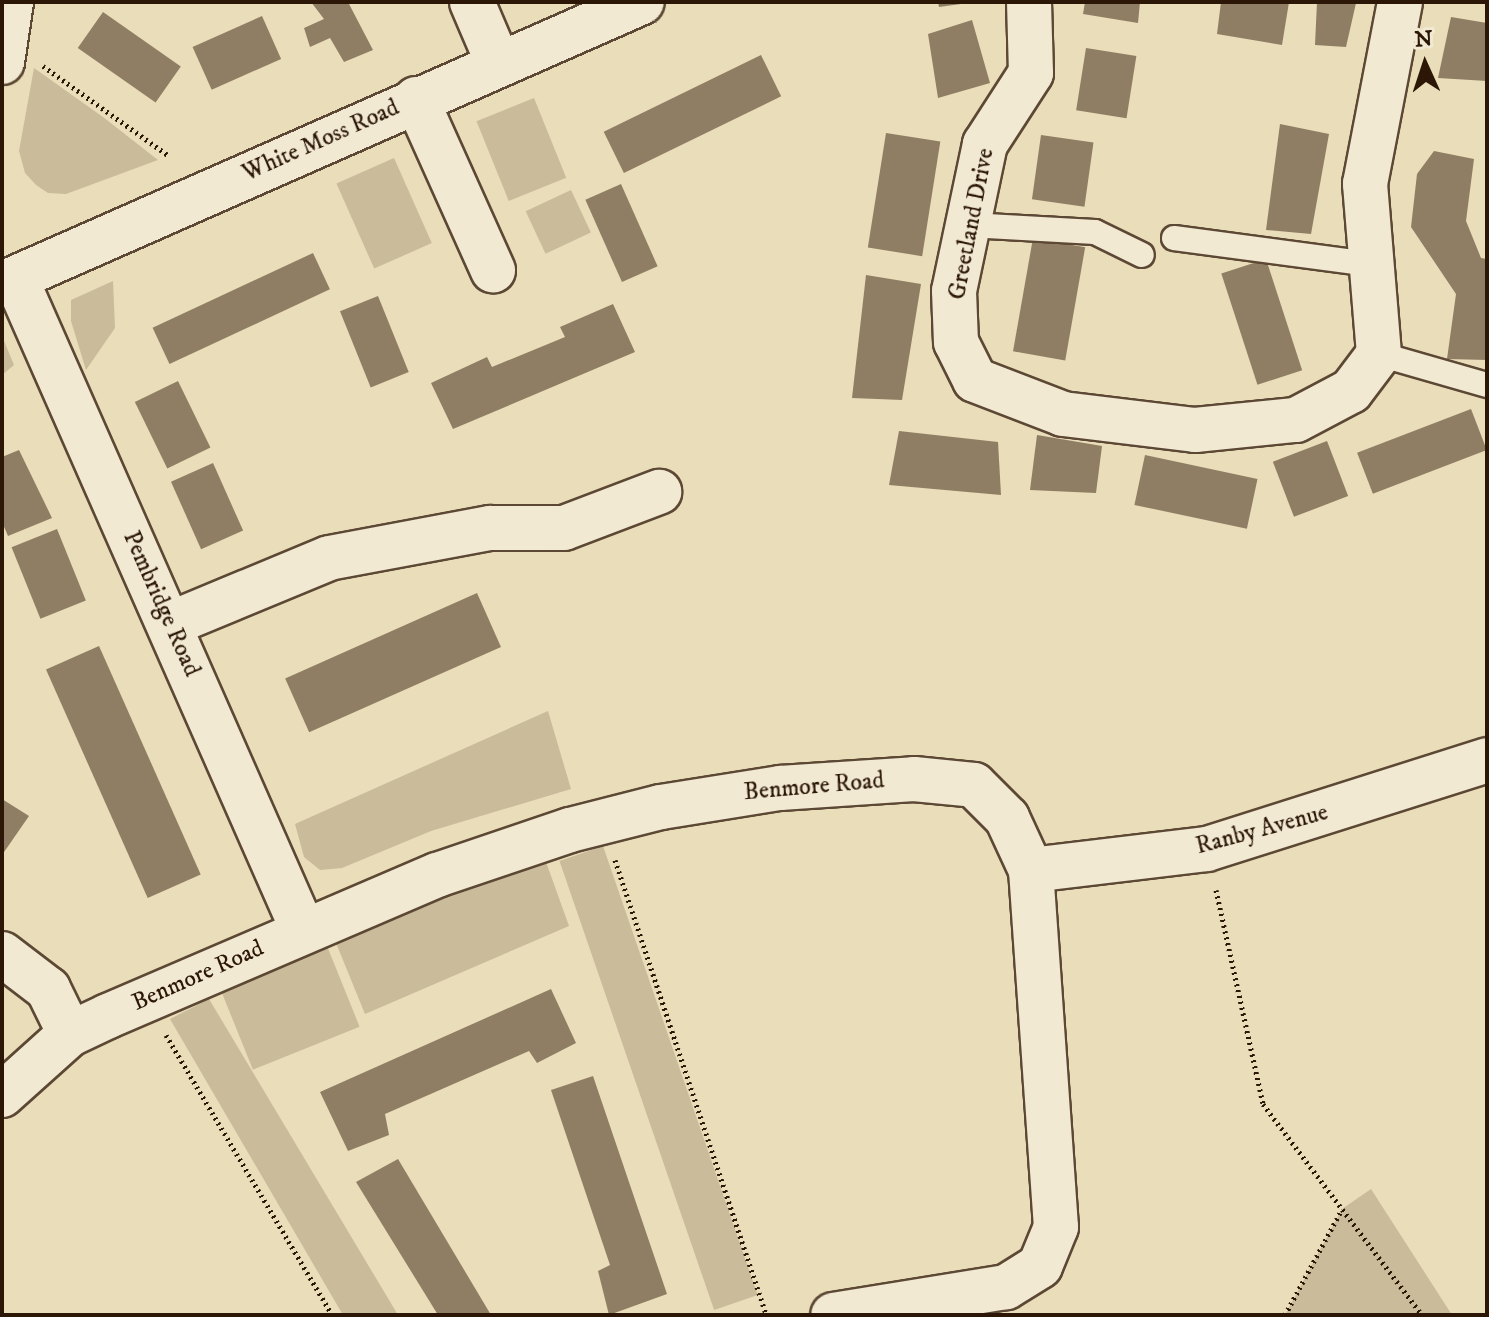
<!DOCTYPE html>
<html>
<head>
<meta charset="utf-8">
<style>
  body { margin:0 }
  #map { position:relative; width:1489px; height:1317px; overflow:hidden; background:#eaddb9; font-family:"IM FELL DW Pica",serif }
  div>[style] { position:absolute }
  .green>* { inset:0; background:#cabb9b; transform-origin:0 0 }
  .building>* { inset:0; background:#8f7e64; transform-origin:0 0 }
  .path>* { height:5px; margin-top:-2.5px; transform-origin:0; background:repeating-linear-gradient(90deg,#2c1707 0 2px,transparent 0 6px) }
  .roads { filter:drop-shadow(2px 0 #5c4834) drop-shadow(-2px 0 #5c4834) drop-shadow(0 2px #5c4834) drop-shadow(0 -2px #5c4834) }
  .lane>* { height:24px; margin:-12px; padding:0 12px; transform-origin:12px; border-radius:12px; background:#f1e9d2 }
  .street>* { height:44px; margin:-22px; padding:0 22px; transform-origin:22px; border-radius:22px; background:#f1e9d2 }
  span { translate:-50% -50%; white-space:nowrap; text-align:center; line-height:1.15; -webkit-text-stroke:6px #f1e9d2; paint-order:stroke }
  .street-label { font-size:24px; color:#2c1707 }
  .frame { position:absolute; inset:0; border:4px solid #2c1707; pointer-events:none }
  .north { position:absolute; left:1385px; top:24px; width:80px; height:80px; -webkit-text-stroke:6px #f1e9d2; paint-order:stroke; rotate:357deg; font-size:22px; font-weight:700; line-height:32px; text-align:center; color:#2c1707 }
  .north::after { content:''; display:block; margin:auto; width:28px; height:36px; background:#2c1707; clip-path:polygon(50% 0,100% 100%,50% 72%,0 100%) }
</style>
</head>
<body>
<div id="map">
  <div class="green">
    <div style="clip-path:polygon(34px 68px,103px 117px,158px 160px,66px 194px,48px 193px,36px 185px,25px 173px,19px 151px)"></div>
    <div style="left:534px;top:98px;width:86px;height:62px;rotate:68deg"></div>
    <div style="left:394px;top:158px;width:93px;height:63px;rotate:66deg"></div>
    <div style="left:571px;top:190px;width:47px;height:50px;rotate:65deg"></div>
    <div style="clip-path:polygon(113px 281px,115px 328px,86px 370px,71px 321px,71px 300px)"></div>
    <div style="clip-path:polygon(2px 336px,14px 365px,2px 375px)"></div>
    <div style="clip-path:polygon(548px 711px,571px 789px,431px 831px,342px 868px,320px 870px,304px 857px,295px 824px)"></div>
    <div style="left:603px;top:846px;width:475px;height:46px;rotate:71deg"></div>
    <div style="clip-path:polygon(546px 862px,569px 926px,365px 1014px,336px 943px,441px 896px)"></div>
    <div style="left:327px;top:946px;width:87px;height:115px;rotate:68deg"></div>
    <div style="clip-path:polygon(209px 999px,398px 1315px,343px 1315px,170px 1019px)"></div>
    <div style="clip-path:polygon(1371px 1189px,1452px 1315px,1285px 1315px,1342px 1209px)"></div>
  </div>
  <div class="building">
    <div style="clip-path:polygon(311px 2px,348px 2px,373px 50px,344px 62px,330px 38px,310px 47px,304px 28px,324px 19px)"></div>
    <div style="clip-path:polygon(938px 2px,961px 2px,961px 4px,939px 7px)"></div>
    <div style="clip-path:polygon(1085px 2px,1140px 2px,1138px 23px,1083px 14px)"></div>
    <div style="clip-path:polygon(1221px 2px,1289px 2px,1282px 45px,1217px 34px)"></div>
    <div style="clip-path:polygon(1317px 2px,1356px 3px,1346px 47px,1315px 45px)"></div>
    <div style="left:103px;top:12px;width:95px;height:44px;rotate:35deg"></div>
    <div style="left:262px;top:16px;width:47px;height:76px;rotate:66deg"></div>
    <div style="clip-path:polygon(1451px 17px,1487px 23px,1487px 81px,1438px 78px)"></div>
    <div style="clip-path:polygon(972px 20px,990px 83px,938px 98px,928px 34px)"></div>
    <div style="left:1086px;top:48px;width:51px;height:63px;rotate:9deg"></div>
    <div style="left:761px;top:55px;width:46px;height:175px;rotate:64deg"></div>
    <div style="clip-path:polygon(1280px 124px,1329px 134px,1311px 234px,1266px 230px)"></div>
    <div style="left:886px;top:133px;width:55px;height:116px;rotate:9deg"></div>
    <div style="left:1041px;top:135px;width:53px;height:65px;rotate:8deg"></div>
    <div style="clip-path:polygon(1434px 151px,1474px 159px,1466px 221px,1481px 258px,1487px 259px,1487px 360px,1447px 359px,1456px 294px,1411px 227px,1417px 174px)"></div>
    <div style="left:621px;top:184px;width:90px;height:39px;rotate:66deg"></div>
    <div style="left:1033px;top:238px;width:53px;height:115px;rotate:10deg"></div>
    <div style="left:313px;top:253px;width:40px;height:177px;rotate:65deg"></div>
    <div style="left:1266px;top:259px;width:117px;height:47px;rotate:72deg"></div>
    <div style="clip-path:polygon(866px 275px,921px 284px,902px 400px,852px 398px)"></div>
    <div style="left:378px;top:296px;width:82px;height:41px;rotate:68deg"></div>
    <div style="clip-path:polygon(613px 304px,635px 352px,453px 429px,431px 383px,487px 357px,492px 367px,565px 337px,560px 327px)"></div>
    <div style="left:178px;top:381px;width:74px;height:48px;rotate:64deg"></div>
    <div style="left:1471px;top:409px;width:44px;height:122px;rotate:69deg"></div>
    <div style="clip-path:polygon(899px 431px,998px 442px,1001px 495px,889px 485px)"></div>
    <div style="clip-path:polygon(1037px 435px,1102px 446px,1096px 493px,1030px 490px)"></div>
    <div style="left:1327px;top:441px;width:59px;height:58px;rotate:69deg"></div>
    <div style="clip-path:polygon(19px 450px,52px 518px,8px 536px,2px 522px,2px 457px)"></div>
    <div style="left:1145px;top:455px;width:115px;height:51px;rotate:12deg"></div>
    <div style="left:213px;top:463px;width:74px;height:46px;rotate:66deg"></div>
    <div style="left:57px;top:529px;width:77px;height:49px;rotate:68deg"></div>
    <div style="left:477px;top:593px;width:59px;height:210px;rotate:66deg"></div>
    <div style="left:99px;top:646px;width:250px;height:58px;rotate:66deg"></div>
    <div style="clip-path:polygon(2px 799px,29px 816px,2px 855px)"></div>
    <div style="clip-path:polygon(551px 989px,576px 1043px,537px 1063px,529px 1051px,385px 1114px,389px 1135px,348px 1151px,320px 1092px)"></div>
    <div style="clip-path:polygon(593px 1076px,667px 1294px,609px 1315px,598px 1271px,610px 1265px,551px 1090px)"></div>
    <div style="clip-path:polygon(398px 1159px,491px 1315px,438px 1315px,356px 1182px)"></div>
  </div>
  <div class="path">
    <div style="left:43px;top:66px;width:153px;rotate:35.5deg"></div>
    <div style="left:615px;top:860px;width:479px;rotate:71.6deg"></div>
    <div style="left:1216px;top:890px;width:219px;rotate:77.6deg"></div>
    <div style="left:1263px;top:1104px;width:264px;rotate:53deg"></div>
    <div style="left:166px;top:1035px;width:326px;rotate:59.3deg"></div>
    <div style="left:1285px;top:1315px;width:120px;rotate:-61.7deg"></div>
  </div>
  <div class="roads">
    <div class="lane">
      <div style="left:969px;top:225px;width:126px;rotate:3.2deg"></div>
      <div style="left:1095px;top:232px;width:52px;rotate:26.1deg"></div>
      <div style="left:1174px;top:238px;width:196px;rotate:7.6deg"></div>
      <div style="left:1379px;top:354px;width:112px;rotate:16deg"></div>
    </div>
    <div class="street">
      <div style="left:472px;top:2px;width:66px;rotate:66.9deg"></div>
      <div style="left:1029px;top:2px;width:71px;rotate:88.4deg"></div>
      <div style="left:1031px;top:73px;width:85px;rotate:122.9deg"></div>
      <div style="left:985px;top:144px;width:150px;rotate:101.9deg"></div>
      <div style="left:954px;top:291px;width:51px;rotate:87.8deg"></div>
      <div style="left:956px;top:342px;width:42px;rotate:63.4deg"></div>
      <div style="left:975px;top:380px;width:94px;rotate:21.1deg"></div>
      <div style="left:1063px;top:414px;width:133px;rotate:6.9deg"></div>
      <div style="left:1195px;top:430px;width:101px;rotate:-5.7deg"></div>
      <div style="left:1296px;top:420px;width:62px;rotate:-27.8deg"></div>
      <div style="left:1351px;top:391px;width:46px;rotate:-52.9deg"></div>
      <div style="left:1379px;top:354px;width:171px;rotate:-94.7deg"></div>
      <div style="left:1365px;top:184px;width:185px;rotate:-79.1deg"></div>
      <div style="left:2px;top:62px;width:61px;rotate:-81.5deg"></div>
      <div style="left:416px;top:99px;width:188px;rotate:65.8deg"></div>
      <div style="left:16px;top:279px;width:711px;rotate:66.21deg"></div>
      <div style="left:2px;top:284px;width:699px;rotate:-23.78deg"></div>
      <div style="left:170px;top:624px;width:172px;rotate:-22.5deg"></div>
      <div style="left:329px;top:558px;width:164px;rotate:-10.6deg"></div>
      <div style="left:490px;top:528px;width:74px"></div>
      <div style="left:564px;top:528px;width:102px;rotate:-20.8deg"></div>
      <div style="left:1031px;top:870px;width:177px;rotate:-6.8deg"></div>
      <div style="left:1207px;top:849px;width:294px;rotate:-17.6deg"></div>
      <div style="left:2px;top:954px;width:58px;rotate:37.3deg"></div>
      <div style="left:48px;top:989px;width:50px;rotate:63.9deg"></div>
      <div style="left:2px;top:1095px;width:91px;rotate:-41.9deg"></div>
      <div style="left:70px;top:1034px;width:42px;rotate:-25.3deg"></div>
      <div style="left:108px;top:1016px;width:358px;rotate:-23.2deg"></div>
      <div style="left:437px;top:875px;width:140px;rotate:-18.7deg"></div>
      <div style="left:570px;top:830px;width:94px;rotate:-14.2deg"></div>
      <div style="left:661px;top:807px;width:121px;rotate:-9.1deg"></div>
      <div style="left:780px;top:788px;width:134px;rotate:-3.8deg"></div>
      <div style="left:914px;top:779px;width:60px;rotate:5.7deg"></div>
      <div style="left:974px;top:785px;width:47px;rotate:45deg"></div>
      <div style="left:1007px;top:818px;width:57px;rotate:65.2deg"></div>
      <div style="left:1031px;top:870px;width:358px;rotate:86deg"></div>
      <div style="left:1056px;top:1227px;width:42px;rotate:112.3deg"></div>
      <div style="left:1040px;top:1266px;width:40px;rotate:148deg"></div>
      <div style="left:1006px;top:1287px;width:175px;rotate:170.8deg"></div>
    </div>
  </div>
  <div class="street-label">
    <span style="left:321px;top:141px;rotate:-24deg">White Moss Road</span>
    <span style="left:972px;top:224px;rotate:-79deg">Greetland Drive</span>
    <span style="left:161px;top:604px;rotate:66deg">Pembridge Road</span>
    <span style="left:814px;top:787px;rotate:-5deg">Benmore Road</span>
    <span style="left:1262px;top:830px;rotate:-15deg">Ranby Avenue</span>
    <span style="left:198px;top:976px;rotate:-24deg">Benmore Road</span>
  </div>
  <div class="frame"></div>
  <div class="north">N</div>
</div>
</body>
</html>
